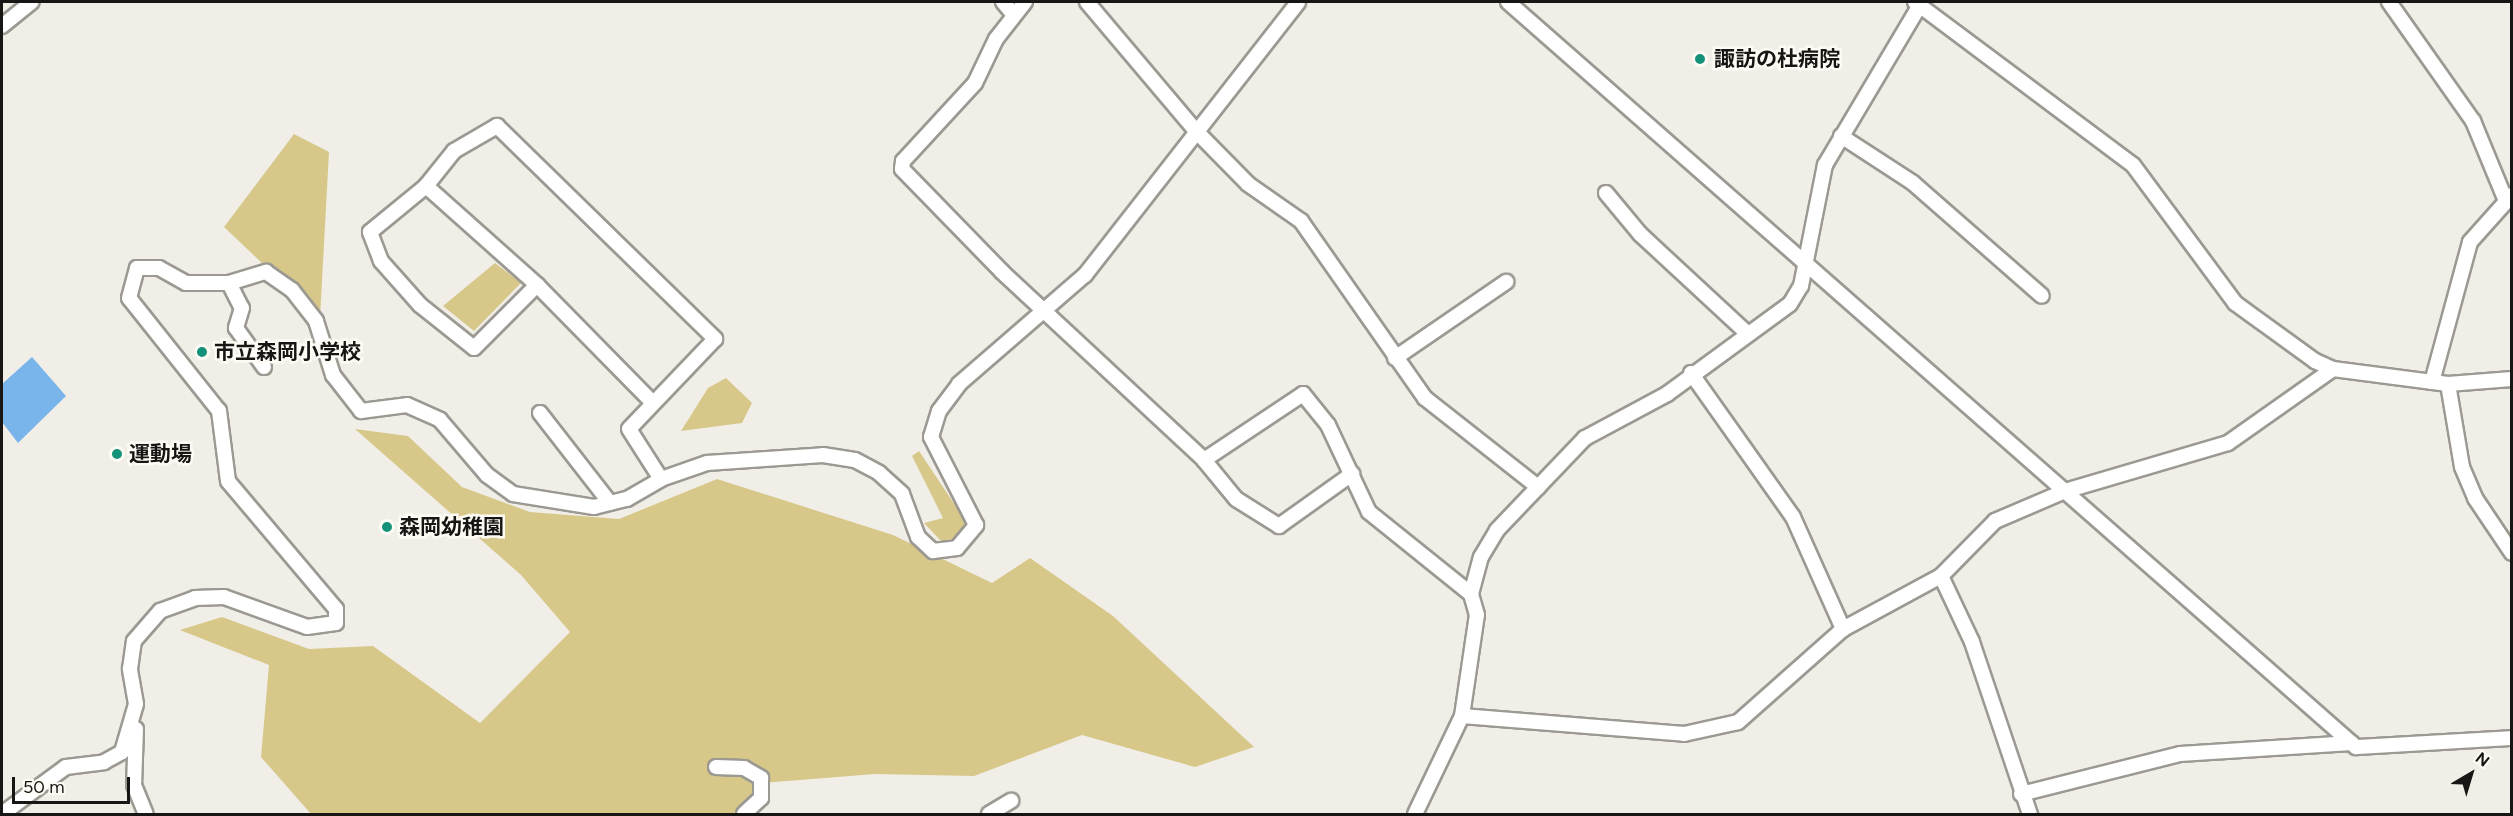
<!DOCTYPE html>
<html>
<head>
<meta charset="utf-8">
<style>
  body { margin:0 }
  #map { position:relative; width:2513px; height:816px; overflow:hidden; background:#f0eee7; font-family:Figtree,"Noto Sans JP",sans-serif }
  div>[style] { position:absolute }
  .green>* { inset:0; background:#d7c88a }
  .water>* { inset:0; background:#79b4ea }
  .roads { filter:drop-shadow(2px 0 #9b9992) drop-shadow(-2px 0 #9b9992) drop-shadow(0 2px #9b9992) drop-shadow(0 -2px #9b9992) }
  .street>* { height:14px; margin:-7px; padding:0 7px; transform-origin:7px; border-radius:7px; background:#fff }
  .dots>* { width:16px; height:16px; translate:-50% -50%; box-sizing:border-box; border:3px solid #fdfbf4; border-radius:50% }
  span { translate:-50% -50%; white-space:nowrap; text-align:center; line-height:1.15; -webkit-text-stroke:5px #fdfbf4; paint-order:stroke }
  .poi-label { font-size:21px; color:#171614; font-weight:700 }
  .left { translate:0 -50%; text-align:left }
  .frame { position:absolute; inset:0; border:3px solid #171614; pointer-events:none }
  .north { position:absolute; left:2441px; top:744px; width:60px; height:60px; -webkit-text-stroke:4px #fdfbf4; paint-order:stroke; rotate:38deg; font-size:16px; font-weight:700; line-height:24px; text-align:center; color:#171614 }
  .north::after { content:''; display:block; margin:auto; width:21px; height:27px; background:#171614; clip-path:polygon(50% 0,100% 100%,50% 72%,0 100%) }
  .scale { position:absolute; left:12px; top:777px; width:118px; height:27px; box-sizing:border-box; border:3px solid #171614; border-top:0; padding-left:8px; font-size:18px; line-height:21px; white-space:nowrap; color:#171614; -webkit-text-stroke:4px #fdfbf4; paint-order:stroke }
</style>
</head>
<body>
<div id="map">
  <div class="green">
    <div style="clip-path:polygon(294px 134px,329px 152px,320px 318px,224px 227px)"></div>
    <div style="clip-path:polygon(495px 263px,521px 283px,474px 331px,443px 306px)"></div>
    <div style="clip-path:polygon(726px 378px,752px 403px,742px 423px,681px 431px,708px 388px)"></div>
    <div style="clip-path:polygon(355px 429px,408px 436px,462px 487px,530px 512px,619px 519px,717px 479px,893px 535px,992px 583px,1030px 558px,1113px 616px,1254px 747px,1195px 767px,1082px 735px,974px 776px,875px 774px,761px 783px,739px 814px,311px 814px,261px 757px,269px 665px,180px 630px,222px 617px,309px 649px,373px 646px,480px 723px,570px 632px,521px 575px)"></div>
    <div style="clip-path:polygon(919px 451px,965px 520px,961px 536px,942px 542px,924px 523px,943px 518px,912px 456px)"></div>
  </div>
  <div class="water">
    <div style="clip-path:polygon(32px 357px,66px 396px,18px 443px,2px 422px,2px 384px)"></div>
  </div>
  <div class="roads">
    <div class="street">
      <div style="left:1003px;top:2px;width:17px;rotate:50deg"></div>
      <div style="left:1025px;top:2px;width:47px;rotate:128.1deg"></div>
      <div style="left:996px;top:39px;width:49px;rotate:115.5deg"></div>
      <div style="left:975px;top:83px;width:106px;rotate:132.7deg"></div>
      <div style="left:903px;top:161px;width:8px;rotate:97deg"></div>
      <div style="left:902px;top:169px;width:144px;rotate:45.8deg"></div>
      <div style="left:1002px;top:272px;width:276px;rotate:42.9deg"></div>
      <div style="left:1204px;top:460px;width:119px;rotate:-33.7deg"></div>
      <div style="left:1303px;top:394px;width:40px;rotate:51deg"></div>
      <div style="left:1328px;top:425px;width:96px;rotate:64.8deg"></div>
      <div style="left:1369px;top:512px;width:131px;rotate:38.8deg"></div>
      <div style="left:1087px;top:2px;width:169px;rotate:49.8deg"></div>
      <div style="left:1196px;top:131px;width:74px;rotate:45.5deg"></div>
      <div style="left:1248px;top:184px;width:65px;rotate:34.9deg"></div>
      <div style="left:1301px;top:221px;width:216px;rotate:55deg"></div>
      <div style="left:1425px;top:398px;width:144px;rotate:38.2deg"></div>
      <div style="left:1508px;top:2px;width:1129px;rotate:41.3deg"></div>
      <div style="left:2356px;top:747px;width:156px;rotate:-3.3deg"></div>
      <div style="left:1915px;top:2px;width:272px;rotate:36.8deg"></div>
      <div style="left:2133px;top:165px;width:172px;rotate:53.5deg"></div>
      <div style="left:2235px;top:303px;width:99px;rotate:35.9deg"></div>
      <div style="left:2315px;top:361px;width:20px;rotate:24deg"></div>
      <div style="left:2333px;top:369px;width:116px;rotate:7.4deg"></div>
      <div style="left:2448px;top:384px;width:64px;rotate:-4.5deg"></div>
      <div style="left:2389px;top:2px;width:146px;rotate:54.8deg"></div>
      <div style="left:2473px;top:121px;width:87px;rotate:67.6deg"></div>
      <div style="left:2px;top:26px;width:38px;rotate:-39deg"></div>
      <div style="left:1841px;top:136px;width:86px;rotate:33.1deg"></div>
      <div style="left:1913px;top:183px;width:171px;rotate:41.2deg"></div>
      <div style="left:426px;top:186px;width:149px;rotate:41.7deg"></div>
      <div style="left:537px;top:285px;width:165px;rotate:45.5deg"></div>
      <div style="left:1606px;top:193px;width:53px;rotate:50.3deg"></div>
      <div style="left:1640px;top:234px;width:147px;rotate:42.8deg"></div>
      <div style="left:229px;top:283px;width:28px;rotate:63deg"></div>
      <div style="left:242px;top:308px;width:21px;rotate:107deg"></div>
      <div style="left:236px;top:328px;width:48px;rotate:54.3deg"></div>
      <div style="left:537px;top:285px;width:89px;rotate:135deg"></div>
      <div style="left:474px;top:348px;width:69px;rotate:-141.5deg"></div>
      <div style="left:420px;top:305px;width:59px;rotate:-131.6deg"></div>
      <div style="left:381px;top:261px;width:31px;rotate:-111deg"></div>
      <div style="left:370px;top:232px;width:72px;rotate:-39.4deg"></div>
      <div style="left:426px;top:186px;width:45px;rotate:-51.3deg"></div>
      <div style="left:454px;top:151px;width:50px;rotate:-30.2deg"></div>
      <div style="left:497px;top:126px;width:305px;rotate:44.3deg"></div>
      <div style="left:715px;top:339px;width:124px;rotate:133.7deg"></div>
      <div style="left:629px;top:429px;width:59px;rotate:57.4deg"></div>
      <div style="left:1395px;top:358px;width:135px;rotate:-34.4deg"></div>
      <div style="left:1691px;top:373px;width:176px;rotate:54.7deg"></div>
      <div style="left:1793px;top:517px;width:123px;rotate:65.9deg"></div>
      <div style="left:2432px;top:382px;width:145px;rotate:-74.8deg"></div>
      <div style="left:2470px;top:242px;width:63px;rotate:-48.2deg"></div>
      <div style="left:2448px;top:384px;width:84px;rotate:80.4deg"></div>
      <div style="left:2462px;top:467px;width:34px;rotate:67deg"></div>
      <div style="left:2475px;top:498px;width:66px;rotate:56.1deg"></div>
      <div style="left:540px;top:413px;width:114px;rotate:52.1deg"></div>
      <div style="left:1204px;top:460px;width:50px;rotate:50.6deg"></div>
      <div style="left:1236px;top:499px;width:51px;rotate:32.1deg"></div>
      <div style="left:1279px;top:526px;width:90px;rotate:-35.5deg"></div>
      <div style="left:1941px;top:576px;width:73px;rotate:64.8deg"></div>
      <div style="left:1972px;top:642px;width:182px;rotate:71.4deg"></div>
      <div style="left:1462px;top:716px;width:223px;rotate:4.6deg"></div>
      <div style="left:1684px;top:734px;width:55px;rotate:-12.5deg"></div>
      <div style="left:1738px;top:722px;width:140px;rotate:-41.5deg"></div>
      <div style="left:1843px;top:629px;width:111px;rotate:-28.4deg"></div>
      <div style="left:1941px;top:576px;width:77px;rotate:-45.5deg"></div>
      <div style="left:1995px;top:521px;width:76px;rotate:-23.2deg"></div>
      <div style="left:2065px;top:491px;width:170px;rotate:-16.4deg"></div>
      <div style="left:2228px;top:443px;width:128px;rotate:-35.2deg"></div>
      <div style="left:136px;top:729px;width:56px;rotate:92deg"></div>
      <div style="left:134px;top:785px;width:31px;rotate:68deg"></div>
      <div style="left:716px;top:767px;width:28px;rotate:2deg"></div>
      <div style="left:744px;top:768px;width:20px;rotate:30deg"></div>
      <div style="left:761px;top:778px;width:20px;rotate:90deg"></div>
      <div style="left:761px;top:798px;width:23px;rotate:137deg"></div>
      <div style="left:2021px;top:794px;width:164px;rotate:-14.1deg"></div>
      <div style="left:2180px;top:754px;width:172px;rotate:-3.7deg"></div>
      <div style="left:2px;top:814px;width:79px;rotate:-36.3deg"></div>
      <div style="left:66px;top:767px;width:38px;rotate:-7deg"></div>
      <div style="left:104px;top:762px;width:21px;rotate:-29deg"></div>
      <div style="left:122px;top:752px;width:50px;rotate:-73.7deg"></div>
      <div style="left:136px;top:704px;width:36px;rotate:-100deg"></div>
      <div style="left:130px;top:669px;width:28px;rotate:-82deg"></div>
      <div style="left:134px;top:641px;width:40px;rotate:-49deg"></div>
      <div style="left:160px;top:611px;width:37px;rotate:-20deg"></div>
      <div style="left:195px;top:598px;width:29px;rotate:-2deg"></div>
      <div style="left:224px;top:597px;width:88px;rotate:19.9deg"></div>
      <div style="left:307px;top:627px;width:29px;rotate:-8deg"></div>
      <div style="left:336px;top:623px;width:14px;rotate:-90deg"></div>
      <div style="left:336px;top:609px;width:167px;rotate:-130.2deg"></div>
      <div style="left:228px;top:481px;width:71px;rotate:-97.3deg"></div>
      <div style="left:219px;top:411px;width:144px;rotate:-128.5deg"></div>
      <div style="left:129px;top:298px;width:31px;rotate:-75deg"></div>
      <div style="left:137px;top:268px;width:22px"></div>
      <div style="left:159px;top:268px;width:31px;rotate:29deg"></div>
      <div style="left:186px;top:283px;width:43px"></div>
      <div style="left:229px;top:283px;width:39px;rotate:-17deg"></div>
      <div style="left:266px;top:272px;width:32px;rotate:35deg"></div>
      <div style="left:292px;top:290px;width:39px;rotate:52deg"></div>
      <div style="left:316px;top:321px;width:57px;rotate:72.5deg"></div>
      <div style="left:333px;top:375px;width:46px;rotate:52.1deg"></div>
      <div style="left:361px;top:411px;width:46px;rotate:-7.4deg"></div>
      <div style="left:407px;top:405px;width:36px;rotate:24deg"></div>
      <div style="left:440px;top:420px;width:72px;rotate:49.5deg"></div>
      <div style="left:487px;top:475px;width:32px;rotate:36deg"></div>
      <div style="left:513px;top:494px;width:82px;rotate:9.1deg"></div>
      <div style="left:594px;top:507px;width:34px;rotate:-14deg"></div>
      <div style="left:627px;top:499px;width:39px;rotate:-30deg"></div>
      <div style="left:661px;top:479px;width:49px;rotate:-19.2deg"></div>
      <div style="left:707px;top:463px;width:116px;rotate:-3.9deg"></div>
      <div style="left:823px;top:455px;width:32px;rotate:9deg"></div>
      <div style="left:855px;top:460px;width:27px;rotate:28deg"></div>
      <div style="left:879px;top:473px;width:31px;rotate:42deg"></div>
      <div style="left:902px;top:494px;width:46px;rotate:69.6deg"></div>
      <div style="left:918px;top:537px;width:21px;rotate:43deg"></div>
      <div style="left:933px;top:551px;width:24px;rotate:-7deg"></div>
      <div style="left:957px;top:548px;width:30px;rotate:-50deg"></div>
      <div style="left:976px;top:525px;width:99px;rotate:-117.1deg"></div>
      <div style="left:931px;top:437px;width:27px;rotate:-73deg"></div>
      <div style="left:939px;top:411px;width:34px;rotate:-53deg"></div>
      <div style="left:959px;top:384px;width:167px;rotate:-40.9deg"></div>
      <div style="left:1085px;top:275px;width:346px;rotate:-52deg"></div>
      <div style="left:989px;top:814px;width:26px;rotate:-31deg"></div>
      <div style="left:1415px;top:814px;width:109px;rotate:-64.4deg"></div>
      <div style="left:1462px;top:716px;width:102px;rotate:-81.6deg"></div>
      <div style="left:1477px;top:615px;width:22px;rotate:-106deg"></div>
      <div style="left:1471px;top:594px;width:38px;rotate:-75deg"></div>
      <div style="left:1481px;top:557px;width:31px;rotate:-59deg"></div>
      <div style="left:1497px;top:530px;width:127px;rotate:-46.3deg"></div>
      <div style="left:1585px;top:438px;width:93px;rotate:-28.2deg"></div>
      <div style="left:1667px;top:394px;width:152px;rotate:-36.2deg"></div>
      <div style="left:1790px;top:304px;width:21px;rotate:-59deg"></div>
      <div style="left:1801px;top:286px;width:123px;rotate:-78.8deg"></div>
      <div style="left:1825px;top:165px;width:186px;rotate:-59.3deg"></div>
    </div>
  </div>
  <div class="dots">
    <div style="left:1700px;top:59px;background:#139279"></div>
    <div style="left:202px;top:352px;background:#139279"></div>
    <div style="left:117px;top:454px;background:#139279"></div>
    <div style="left:387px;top:527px;background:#139279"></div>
  </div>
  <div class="poi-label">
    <span class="left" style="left:1714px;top:59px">諏訪の杜病院</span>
    <span class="left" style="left:214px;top:352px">市立森岡小学校</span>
    <span class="left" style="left:129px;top:454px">運動場</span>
    <span class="left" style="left:399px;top:527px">森岡幼稚園</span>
  </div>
  <div class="frame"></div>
  <div class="north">N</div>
  <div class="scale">50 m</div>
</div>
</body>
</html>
